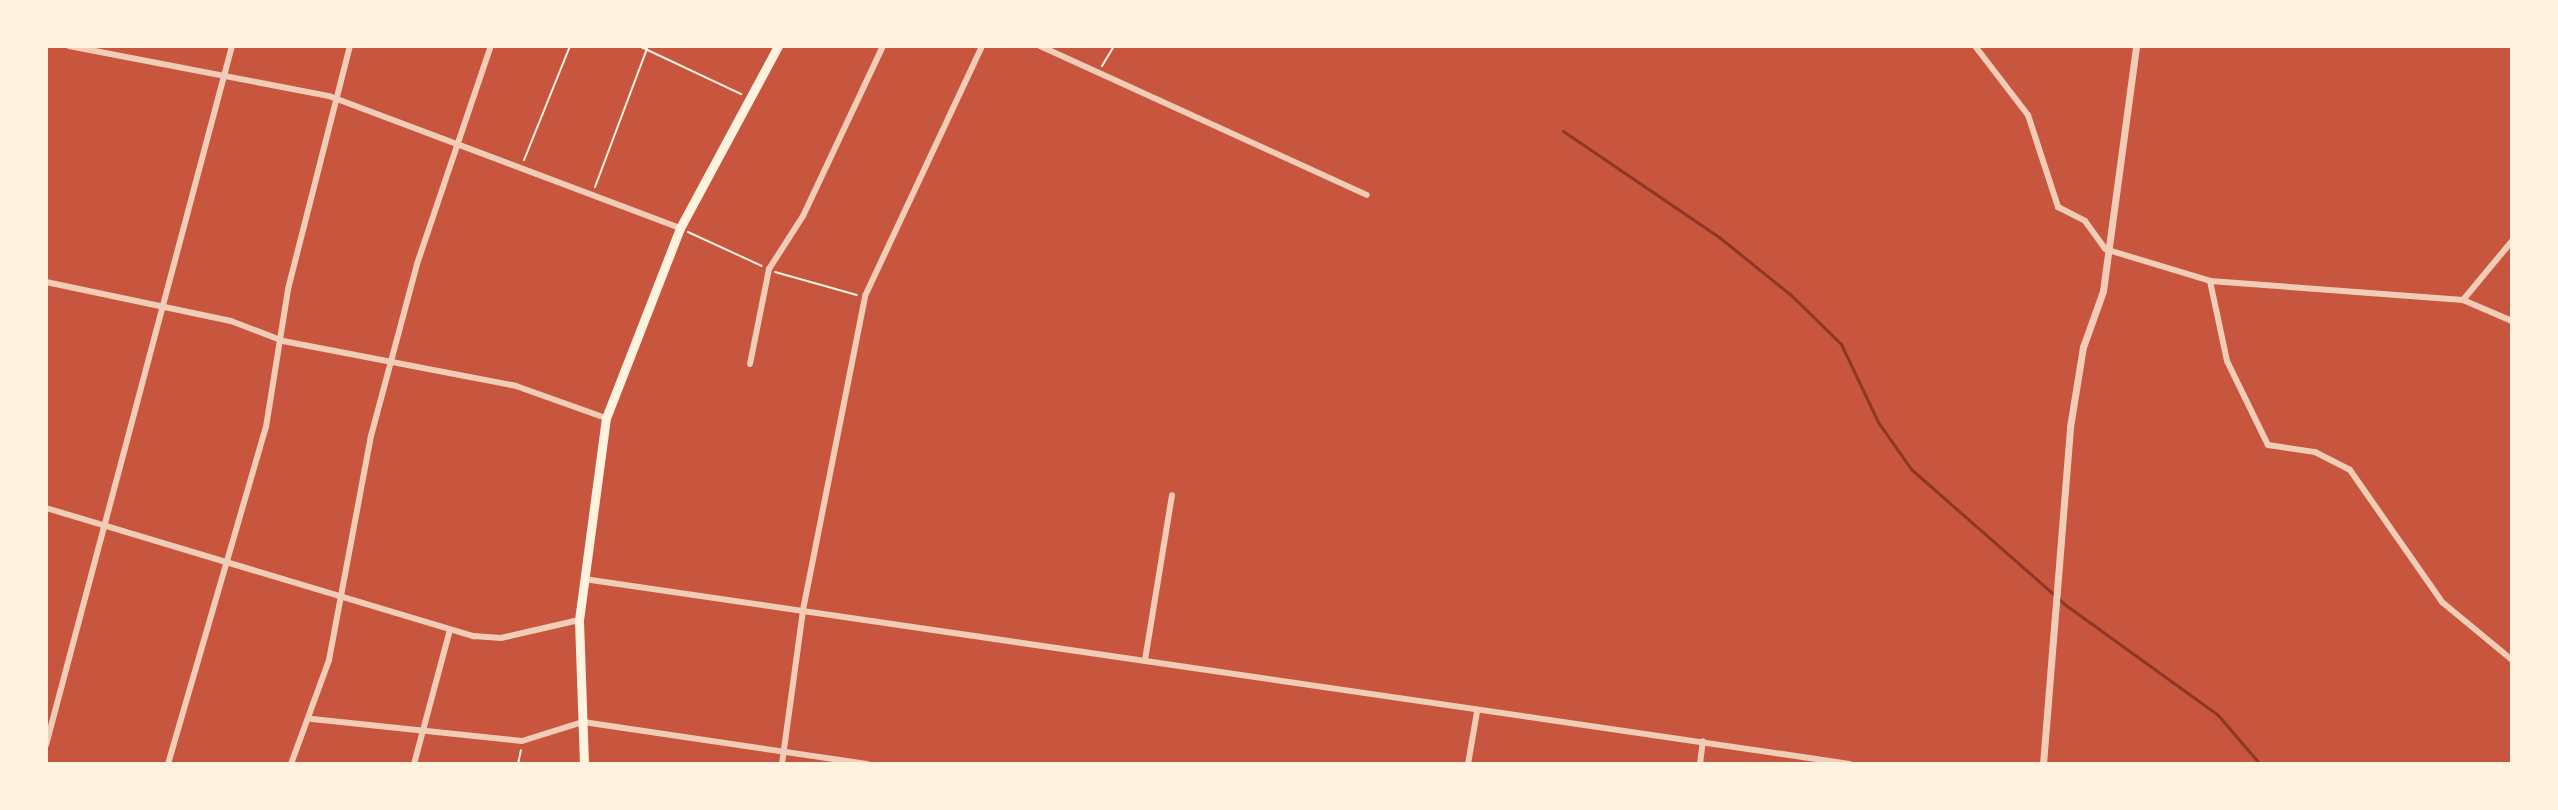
<!DOCTYPE html>
<html>
<head>
<meta charset="utf-8">
<style>
  body { margin:0 }
  #map { position:relative; width:2558px; height:810px; overflow:hidden; background:#c8553d; font-family:Jost,sans-serif }
  div>[style] { position:absolute }
  .stream>* { height:3px; margin:-1.5px; padding:0 1.5px; transform-origin:1.5px; border-radius:1.5px; background:#8f3625 }
  .path>* { height:2px; margin:-1px; padding:0 1px; transform-origin:1px; border-radius:1px; background:#fff3e0 }
  .minor>* { height:6px; margin:-3px; padding:0 3px; transform-origin:3px; border-radius:3px; background:#f1ccb7 }
  .tertiary>* { height:7px; margin:-3.5px; padding:0 3.5px; transform-origin:3.5px; border-radius:3.5px; background:#f1ccb7 }
  .primary>* { height:9px; margin:-4.5px; padding:0 4.5px; transform-origin:4.5px; border-radius:4.5px; background:#fff3e0 }
  span { translate:-50% -50%; white-space:nowrap; text-align:center; line-height:1.15; -webkit-text-stroke:6px #fff3e0; paint-order:stroke }
  .frame { position:absolute; inset:0; border:48px solid #fff3e0; pointer-events:none }
</style>
</head>
<body>
<div id="map">
  <div class="stream">
    <div style="left:1563px;top:131px;width:189px;rotate:34.2deg"></div>
    <div style="left:1719px;top:237px;width:92px;rotate:38.9deg"></div>
    <div style="left:1791px;top:295px;width:70px;rotate:44.4deg"></div>
    <div style="left:1841px;top:344px;width:86px;rotate:64.6deg"></div>
    <div style="left:1878px;top:422px;width:57px;rotate:54.9deg"></div>
    <div style="left:1911px;top:469px;width:208px;rotate:41.3deg"></div>
    <div style="left:2067px;top:606px;width:185px;rotate:35.8deg"></div>
    <div style="left:2217px;top:714px;width:66px;rotate:49.3deg"></div>
  </div>
  <div class="path">
    <div style="left:639px;top:46px;width:113px;rotate:25.2deg"></div>
    <div style="left:1102px;top:66px;width:23px;rotate:-59deg"></div>
    <div style="left:524px;top:160px;width:123px;rotate:-68deg"></div>
    <div style="left:595px;top:187px;width:151px;rotate:-69.4deg"></div>
    <div style="left:688px;top:232px;width:81px;rotate:24.7deg"></div>
    <div style="left:775px;top:272px;width:85px;rotate:15.7deg"></div>
    <div style="left:518px;top:764px;width:14px;rotate:-78deg"></div>
  </div>
  <div class="minor">
    <div style="left:69px;top:46px;width:265px;rotate:10.9deg"></div>
    <div style="left:329px;top:96px;width:375px;rotate:20.6deg"></div>
    <div style="left:1040px;top:46px;width:359px;rotate:24.5deg"></div>
    <div style="left:1975px;top:46px;width:87px;rotate:52.5deg"></div>
    <div style="left:2028px;top:115px;width:97px;rotate:71.9deg"></div>
    <div style="left:2058px;top:207px;width:30px;rotate:27deg"></div>
    <div style="left:2085px;top:221px;width:34px;rotate:54deg"></div>
    <div style="left:2105px;top:249px;width:110px;rotate:16.9deg"></div>
    <div style="left:2210px;top:281px;width:254px;rotate:4.3deg"></div>
    <div style="left:2463px;top:300px;width:53px;rotate:23.2deg"></div>
    <div style="left:2210px;top:281px;width:82px;rotate:78deg"></div>
    <div style="left:2227px;top:361px;width:93px;rotate:64deg"></div>
    <div style="left:2268px;top:445px;width:48px;rotate:8.5deg"></div>
    <div style="left:2315px;top:452px;width:39px;rotate:27deg"></div>
    <div style="left:2350px;top:470px;width:161px;rotate:55.1deg"></div>
    <div style="left:2442px;top:602px;width:91px;rotate:39.6deg"></div>
    <div style="left:46px;top:282px;width:189px;rotate:11.9deg"></div>
    <div style="left:231px;top:321px;width:56px;rotate:21deg"></div>
    <div style="left:283px;top:341px;width:237px;rotate:10.9deg"></div>
    <div style="left:516px;top:386px;width:96px;rotate:19.6deg"></div>
    <div style="left:2463px;top:300px;width:77px;rotate:-50.3deg"></div>
    <div style="left:750px;top:364px;width:97px;rotate:-78.7deg"></div>
    <div style="left:769px;top:269px;width:63px;rotate:-57.3deg"></div>
    <div style="left:803px;top:216px;width:188px;rotate:-64.8deg"></div>
    <div style="left:46px;top:508px;width:447px;rotate:16.7deg"></div>
    <div style="left:474px;top:636px;width:27px;rotate:4deg"></div>
    <div style="left:501px;top:638px;width:80px;rotate:-13deg"></div>
    <div style="left:584px;top:579px;width:1279px;rotate:8.31deg"></div>
    <div style="left:1145px;top:660px;width:167px;rotate:-80.7deg"></div>
    <div style="left:312px;top:719px;width:211px;rotate:6deg"></div>
    <div style="left:522px;top:741px;width:64px;rotate:-17.3deg"></div>
    <div style="left:583px;top:722px;width:287px;rotate:8.4deg"></div>
    <div style="left:46px;top:745px;width:723px;rotate:-75.1deg"></div>
    <div style="left:168px;top:764px;width:351px;rotate:-73.8deg"></div>
    <div style="left:266px;top:427px;width:140px;rotate:-80.9deg"></div>
    <div style="left:288px;top:289px;width:251px;rotate:-75.7deg"></div>
    <div style="left:291px;top:764px;width:111px;rotate:-69.9deg"></div>
    <div style="left:329px;top:660px;width:228px;rotate:-79.4deg"></div>
    <div style="left:371px;top:436px;width:178px;rotate:-75deg"></div>
    <div style="left:417px;top:264px;width:230px;rotate:-71.3deg"></div>
    <div style="left:414px;top:764px;width:139px;rotate:-75deg"></div>
    <div style="left:782px;top:764px;width:155px;rotate:-82.2deg"></div>
    <div style="left:803px;top:610px;width:320px;rotate:-78.8deg"></div>
    <div style="left:865px;top:296px;width:276px;rotate:-64.9deg"></div>
    <div style="left:1468px;top:764px;width:53px;rotate:-80.2deg"></div>
    <div style="left:1700px;top:764px;width:23px;rotate:-83deg"></div>
  </div>
  <div class="tertiary">
    <div style="left:2043px;top:764px;width:338px;rotate:-85.4deg"></div>
    <div style="left:2070px;top:427px;width:81px;rotate:-80.8deg"></div>
    <div style="left:2083px;top:347px;width:59px;rotate:-70.3deg"></div>
    <div style="left:2103px;top:291px;width:247px;rotate:-82.3deg"></div>
  </div>
  <div class="primary">
    <div style="left:584px;top:764px;width:144px;rotate:-92deg"></div>
    <div style="left:579px;top:620px;width:204px;rotate:-82.4deg"></div>
    <div style="left:606px;top:418px;width:204px;rotate:-68.7deg"></div>
    <div style="left:680px;top:228px;width:207px;rotate:-61.7deg"></div>
  </div>
  <div class="frame"></div>
</div>
</body>
</html>
